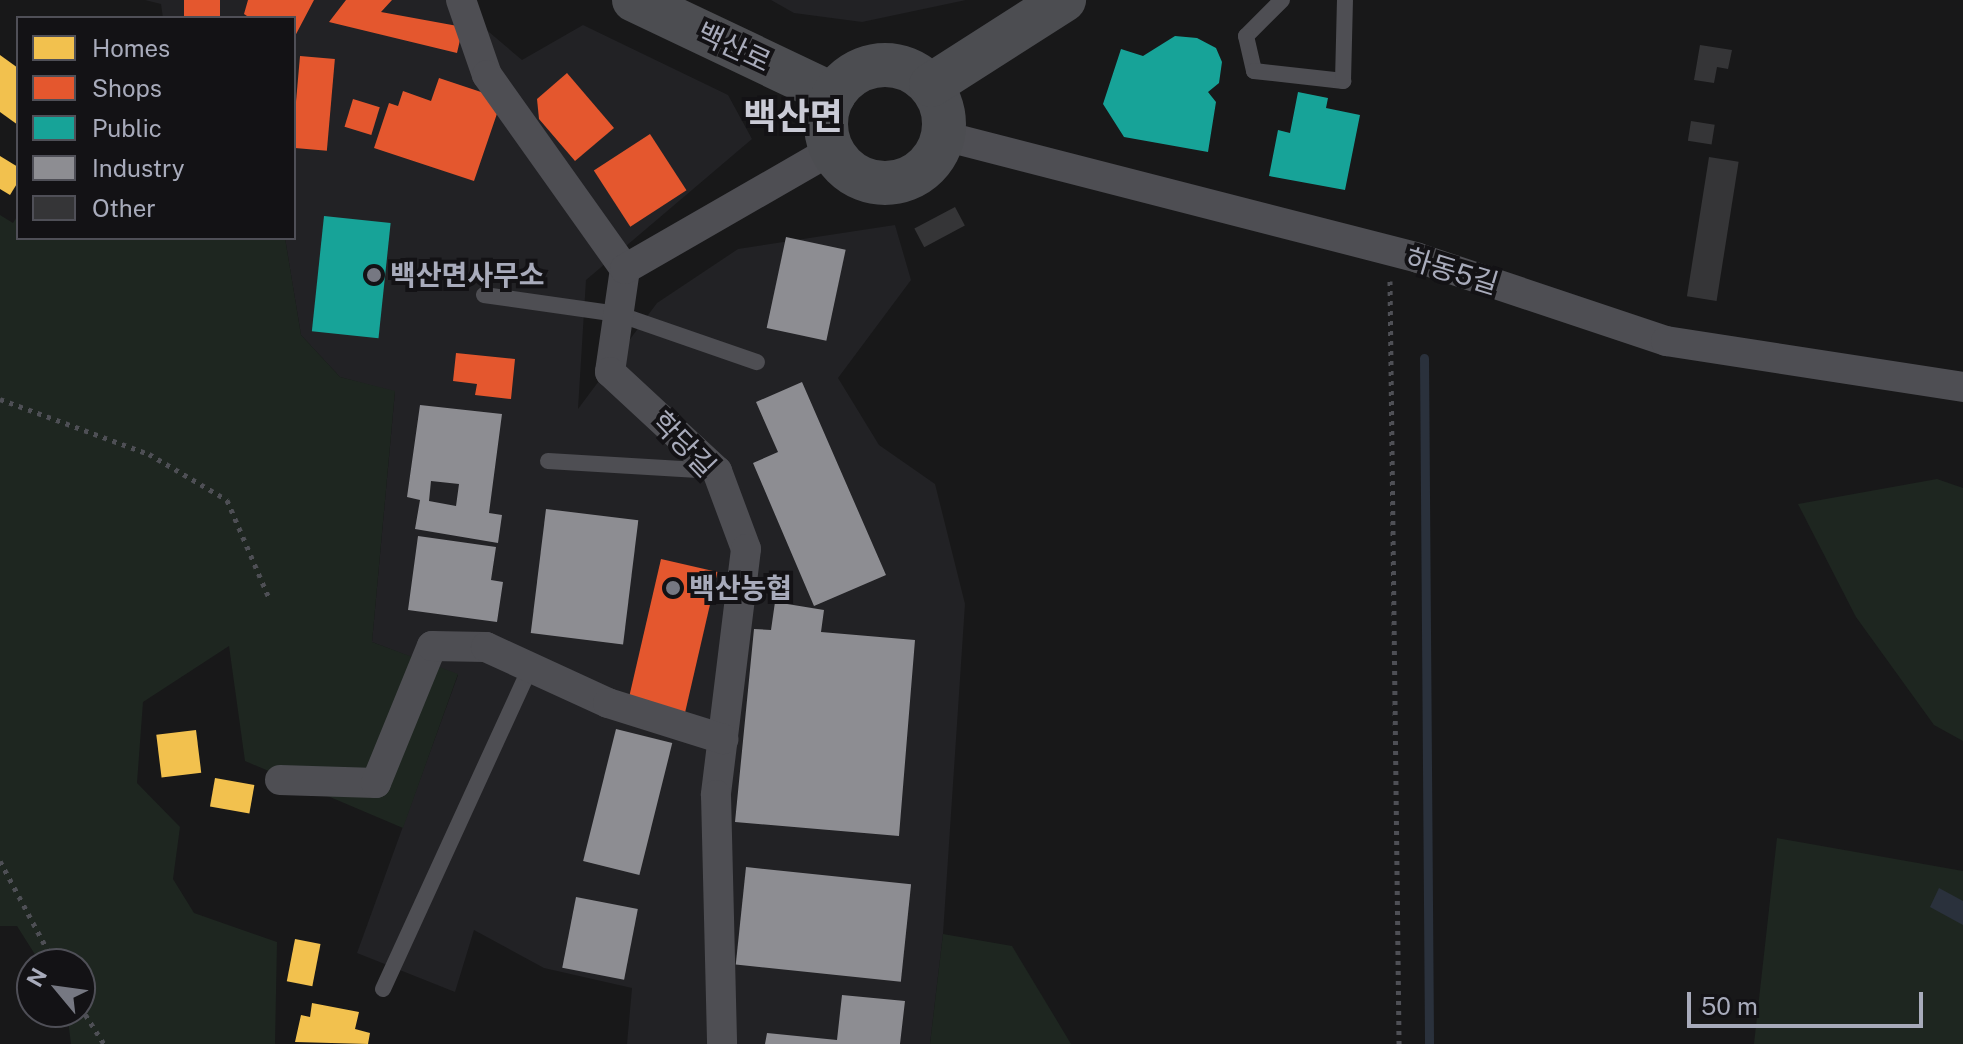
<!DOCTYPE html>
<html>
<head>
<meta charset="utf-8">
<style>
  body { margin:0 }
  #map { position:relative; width:1963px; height:1044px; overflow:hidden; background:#181819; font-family:"Public Sans","Noto Sans KR",sans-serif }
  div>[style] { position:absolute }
  .built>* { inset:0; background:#222225 }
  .green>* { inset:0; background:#1e2620 }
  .water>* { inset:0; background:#2a313c }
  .homes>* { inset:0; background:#f2c14e; transform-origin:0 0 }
  .shops>* { inset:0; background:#e4572e; transform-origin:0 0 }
  .public>* { inset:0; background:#17a398; transform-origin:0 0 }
  .industry>* { inset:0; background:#8d8d92; transform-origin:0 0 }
  .stream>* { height:9px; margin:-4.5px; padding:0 4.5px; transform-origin:4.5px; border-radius:4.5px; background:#2a313c }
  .building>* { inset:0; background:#353537; transform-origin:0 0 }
  .path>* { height:5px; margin-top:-2.5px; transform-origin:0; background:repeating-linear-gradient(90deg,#4e4f55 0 4px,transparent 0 10px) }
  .service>* { height:16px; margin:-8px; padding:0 8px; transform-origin:8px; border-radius:8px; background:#4e4e53 }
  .minor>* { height:30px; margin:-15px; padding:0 15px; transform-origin:15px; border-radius:15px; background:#4e4e53 }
  .secondary>* { height:44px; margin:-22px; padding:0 22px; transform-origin:22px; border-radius:22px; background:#4c4d51 }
  .secondary>.ring { margin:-22px; padding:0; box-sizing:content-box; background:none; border:44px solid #4c4d51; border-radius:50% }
  .dots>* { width:22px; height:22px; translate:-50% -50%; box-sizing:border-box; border:4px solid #131215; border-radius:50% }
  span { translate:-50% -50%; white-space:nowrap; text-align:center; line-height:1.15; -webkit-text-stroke:8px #131215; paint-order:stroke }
  .street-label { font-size:28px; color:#a8abbb }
  .poi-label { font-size:28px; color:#a8abbb; font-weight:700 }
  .left { translate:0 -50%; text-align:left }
  .district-label { font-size:36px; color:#cacbd6; font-weight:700 }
  .legend { position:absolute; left:16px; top:16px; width:280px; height:224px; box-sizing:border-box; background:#131215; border:2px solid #4f4f57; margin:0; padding:10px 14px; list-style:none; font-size:24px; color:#a8abbb }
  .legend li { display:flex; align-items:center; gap:16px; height:40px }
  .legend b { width:40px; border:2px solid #4f4f57 }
  .north { position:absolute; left:16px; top:948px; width:80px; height:80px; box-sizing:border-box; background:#131215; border:2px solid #4f4f57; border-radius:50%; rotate:299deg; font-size:22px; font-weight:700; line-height:32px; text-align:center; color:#a8abbb }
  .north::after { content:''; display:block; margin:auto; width:28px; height:36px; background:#767882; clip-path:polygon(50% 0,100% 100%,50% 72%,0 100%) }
  .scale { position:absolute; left:1687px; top:992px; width:236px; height:36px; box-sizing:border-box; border:4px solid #a8abbb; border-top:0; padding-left:10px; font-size:24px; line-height:28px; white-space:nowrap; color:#a8abbb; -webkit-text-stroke:6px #131215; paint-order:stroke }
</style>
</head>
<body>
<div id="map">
  <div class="built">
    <div style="clip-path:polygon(145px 0,451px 0,522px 60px,583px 25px,728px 95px,752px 139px,586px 280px,578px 409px,657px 303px,738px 249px,895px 225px,911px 280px,838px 378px,879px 445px,935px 484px,965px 604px,943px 934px,930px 1044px,627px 1044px,632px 988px,544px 968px,474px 930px,455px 992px,357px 953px,458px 675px,372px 642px,395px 392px,340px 377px,301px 335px,285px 238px,294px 238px,294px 18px,163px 18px,161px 4px)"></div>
    <div style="clip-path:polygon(771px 0,966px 0,862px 22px,794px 13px)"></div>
  </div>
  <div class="green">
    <div style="clip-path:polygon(0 215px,13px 223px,18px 215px,18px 238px,285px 238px,301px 335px,340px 377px,395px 391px,372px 642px,458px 674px,403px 828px,245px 761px,229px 646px,143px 702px,137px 783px,180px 827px,173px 879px,194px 913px,277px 942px,275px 1044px,71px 1044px,67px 1012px,80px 1012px,80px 964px,41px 964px,17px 926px,0 926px)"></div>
    <div style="clip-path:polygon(1937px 479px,1963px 488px,1963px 741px,1934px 725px,1856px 617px,1798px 504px)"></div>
    <div style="clip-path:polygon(1777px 838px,1963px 871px,1963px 1044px,1754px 1044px)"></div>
    <div style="clip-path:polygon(943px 934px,1012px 946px,1071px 1044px,930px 1044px)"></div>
  </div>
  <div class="water">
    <div style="clip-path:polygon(1939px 888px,1963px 901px,1963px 925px,1930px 907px)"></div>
  </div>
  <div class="homes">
    <div style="clip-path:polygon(0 55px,18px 68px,18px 125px,0 112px)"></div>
    <div style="clip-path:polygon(0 156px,18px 167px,18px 182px,10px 195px,0 189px)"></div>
    <div style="left:196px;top:730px;width:43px;height:40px;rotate:83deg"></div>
    <div style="left:215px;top:778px;width:40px;height:29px;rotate:10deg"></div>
    <div style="left:295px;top:939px;width:26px;height:43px;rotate:11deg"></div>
    <div style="clip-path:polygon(312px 1003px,359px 1012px,355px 1029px,370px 1033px,368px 1044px,295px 1042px,301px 1015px,310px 1017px)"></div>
  </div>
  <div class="shops">
    <div style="left:184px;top:0;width:36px;height:18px"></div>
    <div style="clip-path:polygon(248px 0,314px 0,294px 38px,294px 18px,250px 18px,244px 14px)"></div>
    <div style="clip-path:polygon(346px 0,392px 0,381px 12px,463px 27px,457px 53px,329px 22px)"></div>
    <div style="left:300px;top:56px;width:35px;height:92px;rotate:5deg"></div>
    <div style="clip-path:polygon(567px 73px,614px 128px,575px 161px,539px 119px,537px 99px)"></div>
    <div style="clip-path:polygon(439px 78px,502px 99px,474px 181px,374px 148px,389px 103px,398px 106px,403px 91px,431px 101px)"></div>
    <div style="left:353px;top:99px;width:28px;height:29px;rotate:17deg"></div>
    <div style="left:650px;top:134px;width:67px;height:67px;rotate:57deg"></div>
    <div style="clip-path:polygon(456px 353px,515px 359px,511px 399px,475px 395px,477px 384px,453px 381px)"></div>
    <div style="left:661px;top:559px;width:58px;height:145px;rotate:13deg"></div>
  </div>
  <div class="public">
    <div style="clip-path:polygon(1175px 36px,1197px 38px,1216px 48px,1222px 62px,1219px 83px,1208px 92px,1216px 102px,1208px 152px,1124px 137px,1103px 104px,1121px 49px,1143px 56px)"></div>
    <div style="clip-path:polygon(1298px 92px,1328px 98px,1326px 108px,1360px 115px,1345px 190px,1269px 176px,1278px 130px,1290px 133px)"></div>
    <div style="left:324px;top:216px;width:67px;height:116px;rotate:6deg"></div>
  </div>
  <div class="industry">
    <div style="left:786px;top:237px;width:61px;height:93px;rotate:12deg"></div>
    <div style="clip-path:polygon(802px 382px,886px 575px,814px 606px,753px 463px,778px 452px,756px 402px)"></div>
    <div style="clip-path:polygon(evenodd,420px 405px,502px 414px,489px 513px,502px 515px,498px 543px,415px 529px,420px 500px,407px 497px,420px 405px,431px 481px,459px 484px,456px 506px,429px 501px,431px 481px)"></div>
    <div style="left:546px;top:509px;width:93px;height:125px;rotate:7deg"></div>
    <div style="clip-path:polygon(418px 536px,496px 547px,491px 580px,503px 582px,497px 622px,408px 610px)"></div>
    <div style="clip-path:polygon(775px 602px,824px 610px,821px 632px,915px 640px,899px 836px,735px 822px,754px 629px,771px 630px)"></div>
    <div style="left:616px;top:729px;width:58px;height:136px;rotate:14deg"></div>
    <div style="left:746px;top:867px;width:166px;height:98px;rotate:6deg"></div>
    <div style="left:576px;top:897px;width:63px;height:72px;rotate:11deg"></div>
    <div style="clip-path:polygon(842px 995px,905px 1001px,900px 1044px,765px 1044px,767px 1033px,837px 1040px)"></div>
  </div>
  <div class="stream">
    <div style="left:1424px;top:358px;width:686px;rotate:89.58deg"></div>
  </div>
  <div class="building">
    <div style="clip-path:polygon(1700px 45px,1732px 50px,1728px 69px,1717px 67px,1714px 83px,1694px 80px)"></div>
    <div style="left:1691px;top:121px;width:24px;height:20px;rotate:9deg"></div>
    <div style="left:1709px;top:157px;width:30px;height:141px;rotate:9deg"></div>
    <div style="left:955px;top:207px;width:21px;height:46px;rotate:62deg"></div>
  </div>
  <div class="path">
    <div style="left:1390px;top:281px;width:763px;rotate:89.32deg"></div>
    <div style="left:0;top:399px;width:159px;rotate:20.3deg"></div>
    <div style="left:149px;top:454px;width:91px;rotate:30.5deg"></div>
    <div style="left:227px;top:500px;width:107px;rotate:66.8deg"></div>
    <div style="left:0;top:861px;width:117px;rotate:61.9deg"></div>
    <div style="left:80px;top:1006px;width:45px;rotate:57.7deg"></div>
  </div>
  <div class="service">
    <div style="left:1282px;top:0;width:51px;rotate:135deg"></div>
    <div style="left:1246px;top:36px;width:36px;rotate:77deg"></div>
    <div style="left:1254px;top:71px;width:90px;rotate:6.4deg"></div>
    <div style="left:1343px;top:81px;width:81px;rotate:-88.6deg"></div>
    <div style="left:484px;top:295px;width:135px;rotate:8.1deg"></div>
    <div style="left:618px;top:314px;width:147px;rotate:19.1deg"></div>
    <div style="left:548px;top:461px;width:167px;rotate:3.4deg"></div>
    <div style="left:383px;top:989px;width:356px;rotate:-65.4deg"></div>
  </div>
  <div class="minor">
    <div style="left:461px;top:0;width:79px;rotate:70.9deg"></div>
    <div style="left:487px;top:75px;width:238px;rotate:54.6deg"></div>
    <div style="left:625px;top:269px;width:104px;rotate:98.3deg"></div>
    <div style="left:610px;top:372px;width:146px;rotate:42.8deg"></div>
    <div style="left:717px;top:471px;width:83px;rotate:69.6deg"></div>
    <div style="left:746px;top:549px;width:248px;rotate:97deg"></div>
    <div style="left:716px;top:795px;width:249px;rotate:88.6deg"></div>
    <div style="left:944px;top:136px;width:489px;rotate:14.4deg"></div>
    <div style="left:1418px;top:258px;width:262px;rotate:18.5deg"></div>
    <div style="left:1666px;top:341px;width:301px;rotate:8.8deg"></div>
    <div style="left:625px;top:269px;width:239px;rotate:-29.9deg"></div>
    <div style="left:280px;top:780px;width:96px;rotate:1.8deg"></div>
    <div style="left:376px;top:783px;width:148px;rotate:-67.8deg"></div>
    <div style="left:432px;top:646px;width:54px;rotate:1.1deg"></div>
    <div style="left:486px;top:647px;width:134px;rotate:24.7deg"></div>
    <div style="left:608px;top:703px;width:121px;rotate:17.4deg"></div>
  </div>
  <div class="secondary">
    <div style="left:634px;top:0;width:221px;rotate:25.4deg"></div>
    <div class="ring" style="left:826px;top:65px;width:74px;height:74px"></div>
    <div style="left:931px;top:85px;width:158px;rotate:-32.6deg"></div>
  </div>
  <div class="dots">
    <div style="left:374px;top:275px;background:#767882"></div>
    <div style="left:673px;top:588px;background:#767882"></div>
  </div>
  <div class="street-label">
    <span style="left:734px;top:47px;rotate:25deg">백산로</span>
    <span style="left:1452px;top:271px;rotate:17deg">하동5길</span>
    <span style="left:684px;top:444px;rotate:46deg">학당길</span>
  </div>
  <div class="poi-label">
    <span class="left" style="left:390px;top:275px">백산면사무소</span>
    <span class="left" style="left:689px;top:588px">백산농협</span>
  </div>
  <div class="district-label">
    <span style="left:793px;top:117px">백산면</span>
  </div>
  <ul class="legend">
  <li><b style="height:22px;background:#f2c14e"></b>Homes</li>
  <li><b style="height:22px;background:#e4572e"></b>Shops</li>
  <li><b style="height:22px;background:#17a398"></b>Public</li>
  <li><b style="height:22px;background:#8d8d92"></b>Industry</li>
  <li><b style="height:22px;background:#353537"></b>Other</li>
  </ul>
  <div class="north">N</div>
  <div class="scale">50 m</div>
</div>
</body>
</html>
